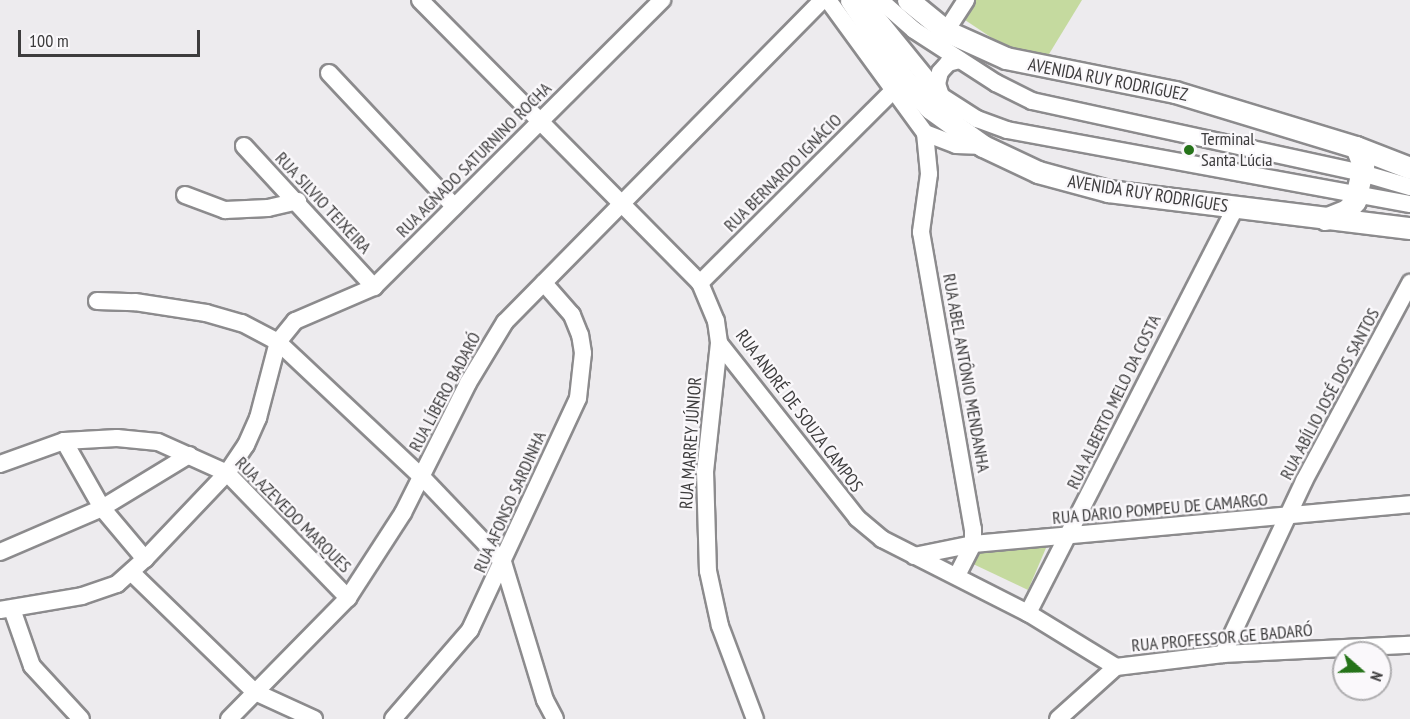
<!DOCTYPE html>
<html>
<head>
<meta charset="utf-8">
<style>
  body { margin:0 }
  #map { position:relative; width:1410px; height:719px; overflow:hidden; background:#edebee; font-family:"PT Sans Narrow",sans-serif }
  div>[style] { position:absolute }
  .green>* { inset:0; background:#c5da9f }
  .roads { filter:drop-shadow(2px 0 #8c8b8d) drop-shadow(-2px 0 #8c8b8d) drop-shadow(0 2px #8c8b8d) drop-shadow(0 -2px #8c8b8d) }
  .minor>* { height:16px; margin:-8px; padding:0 8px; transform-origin:8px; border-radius:8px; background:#fff }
  .major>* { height:21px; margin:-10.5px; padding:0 10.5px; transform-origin:10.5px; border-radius:10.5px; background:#fff }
  .dots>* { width:16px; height:16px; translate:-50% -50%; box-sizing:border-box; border:3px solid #faf8fb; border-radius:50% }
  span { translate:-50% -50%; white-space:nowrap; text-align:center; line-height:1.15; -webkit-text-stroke:4.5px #faf8fb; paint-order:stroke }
  .street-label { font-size:18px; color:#3d3c3d }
  .poi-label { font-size:18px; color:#3d3c3d }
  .left { translate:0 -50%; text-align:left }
  .north { position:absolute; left:1332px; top:641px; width:60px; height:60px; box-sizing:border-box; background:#faf8fb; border:2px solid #aeadaf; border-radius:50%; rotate:110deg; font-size:16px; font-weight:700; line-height:24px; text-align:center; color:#3d3c3d }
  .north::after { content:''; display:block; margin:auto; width:21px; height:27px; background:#257319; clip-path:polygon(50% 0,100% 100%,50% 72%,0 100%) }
  .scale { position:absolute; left:18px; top:30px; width:182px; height:27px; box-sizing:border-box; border:3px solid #3d3c3d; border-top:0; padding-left:8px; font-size:18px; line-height:21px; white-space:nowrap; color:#3d3c3d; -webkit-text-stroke:4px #faf8fb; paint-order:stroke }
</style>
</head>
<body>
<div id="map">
  <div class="green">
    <div style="clip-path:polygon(966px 0,1082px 0,1046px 59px,998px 42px,956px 14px)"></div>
    <div style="clip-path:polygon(1049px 541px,1028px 590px,971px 563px,978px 547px)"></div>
  </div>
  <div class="roads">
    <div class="minor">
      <div style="left:420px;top:0;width:398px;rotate:45.3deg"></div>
      <div style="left:700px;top:283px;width:41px;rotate:67.2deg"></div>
      <div style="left:716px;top:321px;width:22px;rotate:82deg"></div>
      <div style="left:719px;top:343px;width:223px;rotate:51.7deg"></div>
      <div style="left:857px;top:518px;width:33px;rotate:40deg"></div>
      <div style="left:882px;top:539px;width:164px;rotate:26.9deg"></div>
      <div style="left:1028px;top:613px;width:103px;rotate:31.5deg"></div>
      <div style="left:828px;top:0;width:165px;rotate:53.9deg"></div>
      <div style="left:925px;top:133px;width:33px;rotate:21deg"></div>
      <div style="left:956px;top:145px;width:27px;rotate:2deg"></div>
      <div style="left:863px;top:0;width:124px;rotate:50.9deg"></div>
      <div style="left:941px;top:96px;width:43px;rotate:32.6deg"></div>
      <div style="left:977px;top:119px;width:32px;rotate:20deg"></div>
      <div style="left:1007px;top:130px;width:410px;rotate:10.4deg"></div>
      <div style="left:880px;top:0;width:45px;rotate:41.4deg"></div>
      <div style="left:914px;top:30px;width:98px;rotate:32.9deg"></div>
      <div style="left:996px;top:83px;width:40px;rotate:26.6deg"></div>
      <div style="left:1032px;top:101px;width:338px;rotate:12.3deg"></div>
      <div style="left:1362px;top:173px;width:50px;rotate:16.3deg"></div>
      <div style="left:946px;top:31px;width:37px;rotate:-57deg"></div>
      <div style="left:329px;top:73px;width:183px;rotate:46.8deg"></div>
      <div style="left:941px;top:96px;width:13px;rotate:-108deg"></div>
      <div style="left:937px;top:84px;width:12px;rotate:-76deg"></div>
      <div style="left:940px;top:72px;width:12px;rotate:-48deg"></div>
      <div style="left:948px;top:63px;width:12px;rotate:-14deg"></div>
      <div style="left:925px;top:133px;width:41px;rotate:84.4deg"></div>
      <div style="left:929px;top:174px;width:59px;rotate:97.9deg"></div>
      <div style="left:921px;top:232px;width:302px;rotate:80.1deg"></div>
      <div style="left:973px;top:529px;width:15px;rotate:90deg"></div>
      <div style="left:973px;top:544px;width:36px;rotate:117deg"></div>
      <div style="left:244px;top:146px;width:192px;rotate:47.3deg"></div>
      <div style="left:185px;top:195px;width:43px;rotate:20.6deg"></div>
      <div style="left:225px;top:210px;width:43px;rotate:-2.7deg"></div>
      <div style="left:268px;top:208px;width:31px;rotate:-13deg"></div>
      <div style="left:700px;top:283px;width:272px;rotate:-44.9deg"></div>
      <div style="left:97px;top:301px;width:38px;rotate:2deg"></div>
      <div style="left:135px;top:302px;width:72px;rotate:8.8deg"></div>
      <div style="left:206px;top:313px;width:37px;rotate:16deg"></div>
      <div style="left:242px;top:323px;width:41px;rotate:27.8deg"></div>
      <div style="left:278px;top:342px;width:197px;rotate:43.2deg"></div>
      <div style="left:422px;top:477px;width:117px;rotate:46.4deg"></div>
      <div style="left:503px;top:562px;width:144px;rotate:73.1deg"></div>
      <div style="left:545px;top:700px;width:21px;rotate:62deg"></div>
      <div style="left:719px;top:343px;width:129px;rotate:96.2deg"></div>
      <div style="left:705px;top:471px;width:100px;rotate:88.3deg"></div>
      <div style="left:708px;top:571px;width:56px;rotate:77.7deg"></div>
      <div style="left:720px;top:626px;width:99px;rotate:69.4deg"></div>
      <div style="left:64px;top:441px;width:77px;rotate:60.4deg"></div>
      <div style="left:102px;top:508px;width:67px;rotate:49.9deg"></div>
      <div style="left:0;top:464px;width:68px;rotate:-19.8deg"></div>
      <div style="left:64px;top:441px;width:53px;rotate:-3.2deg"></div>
      <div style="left:117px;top:438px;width:41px;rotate:5.6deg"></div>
      <div style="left:158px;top:442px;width:76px;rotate:24.2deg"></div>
      <div style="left:227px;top:473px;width:174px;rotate:45.9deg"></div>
      <div style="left:0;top:552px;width:111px;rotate:-23.3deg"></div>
      <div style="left:102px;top:508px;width:102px;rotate:-31.3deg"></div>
      <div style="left:914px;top:556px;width:60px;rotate:-11.5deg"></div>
      <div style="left:973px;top:544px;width:439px;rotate:-5.2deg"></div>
      <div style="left:131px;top:572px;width:173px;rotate:44.1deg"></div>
      <div style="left:255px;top:692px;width:65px;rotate:24.6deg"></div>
      <div style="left:12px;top:609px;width:60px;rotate:70.7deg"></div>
      <div style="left:32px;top:666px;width:72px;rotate:47.2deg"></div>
      <div style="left:0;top:610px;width:83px;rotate:-9.7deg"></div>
      <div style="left:82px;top:596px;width:37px;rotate:-19deg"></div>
      <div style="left:117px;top:584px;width:38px;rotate:-42deg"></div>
      <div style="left:145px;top:559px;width:119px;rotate:-46.4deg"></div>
      <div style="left:227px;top:473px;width:34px;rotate:-56deg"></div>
      <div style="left:246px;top:445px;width:30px;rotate:-66deg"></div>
      <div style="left:258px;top:418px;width:79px;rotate:-75.3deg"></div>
      <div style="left:278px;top:342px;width:27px;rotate:-51deg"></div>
      <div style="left:295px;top:321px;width:86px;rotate:-23.3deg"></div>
      <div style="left:374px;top:287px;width:407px;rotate:-44.9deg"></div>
      <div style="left:1028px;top:613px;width:454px;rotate:-62.9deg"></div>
      <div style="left:1223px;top:654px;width:191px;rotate:-64.9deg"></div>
      <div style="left:1304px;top:481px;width:225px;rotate:-61.8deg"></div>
      <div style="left:229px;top:719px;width:170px;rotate:-45.5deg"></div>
      <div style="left:348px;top:598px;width:101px;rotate:-57.1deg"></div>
      <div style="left:403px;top:513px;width:145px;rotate:-63.4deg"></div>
      <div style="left:468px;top:383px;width:71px;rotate:-58.8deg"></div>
      <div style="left:505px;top:322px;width:452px;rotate:-45.4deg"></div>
      <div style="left:393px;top:719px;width:118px;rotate:-49.1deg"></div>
      <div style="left:470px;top:630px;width:256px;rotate:-65deg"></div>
      <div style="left:578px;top:398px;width:45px;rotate:-83.7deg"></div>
      <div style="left:583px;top:353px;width:18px;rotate:-99deg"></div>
      <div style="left:580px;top:335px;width:22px;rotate:-112deg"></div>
      <div style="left:572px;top:315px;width:43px;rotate:-131.2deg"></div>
      <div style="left:1058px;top:719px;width:78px;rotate:-41.9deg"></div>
      <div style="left:1116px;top:667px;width:108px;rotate:-6.9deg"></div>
      <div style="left:1223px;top:654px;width:187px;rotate:-2.8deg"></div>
    </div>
    <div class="major">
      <div style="left:851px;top:0;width:94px;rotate:56.3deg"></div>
      <div style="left:903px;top:78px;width:40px;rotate:48deg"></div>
      <div style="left:930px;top:108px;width:65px;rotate:35.6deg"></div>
      <div style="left:983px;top:146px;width:61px;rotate:25.3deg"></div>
      <div style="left:1038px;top:172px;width:73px;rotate:15.2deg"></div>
      <div style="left:1108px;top:191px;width:304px;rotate:7deg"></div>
      <div style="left:908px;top:0;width:49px;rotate:39.2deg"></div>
      <div style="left:946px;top:31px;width:66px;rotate:24.2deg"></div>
      <div style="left:1006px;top:58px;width:172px;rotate:11.4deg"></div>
      <div style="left:1175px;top:92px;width:189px;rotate:16.9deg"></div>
      <div style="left:1356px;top:147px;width:58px;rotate:21.3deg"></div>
      <div style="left:1325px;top:219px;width:24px;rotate:-22deg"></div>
      <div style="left:1347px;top:210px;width:12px;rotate:-48deg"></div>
      <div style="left:1355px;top:201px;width:37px;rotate:-77deg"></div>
      <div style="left:1363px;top:165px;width:19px;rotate:-111deg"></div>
    </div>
  </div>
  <div class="dots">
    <div style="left:1189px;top:150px;background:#257319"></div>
  </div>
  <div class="street-label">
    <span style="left:1108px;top:80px;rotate:11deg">AVENIDA RUY RODRIGUEZ</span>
    <span style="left:474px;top:160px;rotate:-45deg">RUA AGNADO SATURNINO ROCHA</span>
    <span style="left:783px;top:173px;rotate:-45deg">RUA BERNARDO IGNÁCIO</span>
    <span style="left:1148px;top:194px;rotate:9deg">AVENIDA RUY RODRIGUES</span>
    <span style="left:323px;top:203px;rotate:47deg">RUA SILVIO TEIXEIRA</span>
    <span style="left:966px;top:373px;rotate:80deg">RUA ABEL ANTÔNIO MENDANHA</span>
    <span style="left:445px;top:392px;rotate:-62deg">RUA LÍBERO BADARÓ</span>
    <span style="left:1330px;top:394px;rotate:-62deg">RUA ABÍLIO JOSÉ DOS SANTOS</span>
    <span style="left:1114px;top:402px;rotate:-64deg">RUA ALBERTO MELO DA COSTA</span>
    <span style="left:799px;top:411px;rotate:53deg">RUA ANDRÉ DE SOUZA CAMPOS</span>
    <span style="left:691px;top:443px;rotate:-86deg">RUA MARREY JÚNIOR</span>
    <span style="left:510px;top:502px;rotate:-66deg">RUA AFONSO SARDINHA</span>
    <span style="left:1160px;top:509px;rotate:-5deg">RUA DARIO POMPEU DE CAMARGO</span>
    <span style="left:293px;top:515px;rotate:45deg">RUA AZEVEDO MARQUES</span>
    <span style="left:1222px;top:638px;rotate:-5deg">RUA PROFESSOR GE BADARÓ</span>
  </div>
  <div class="poi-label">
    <span class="left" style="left:1201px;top:150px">Terminal<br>Santa Lúcia</span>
  </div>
  <div class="north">N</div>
  <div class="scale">100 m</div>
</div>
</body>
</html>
